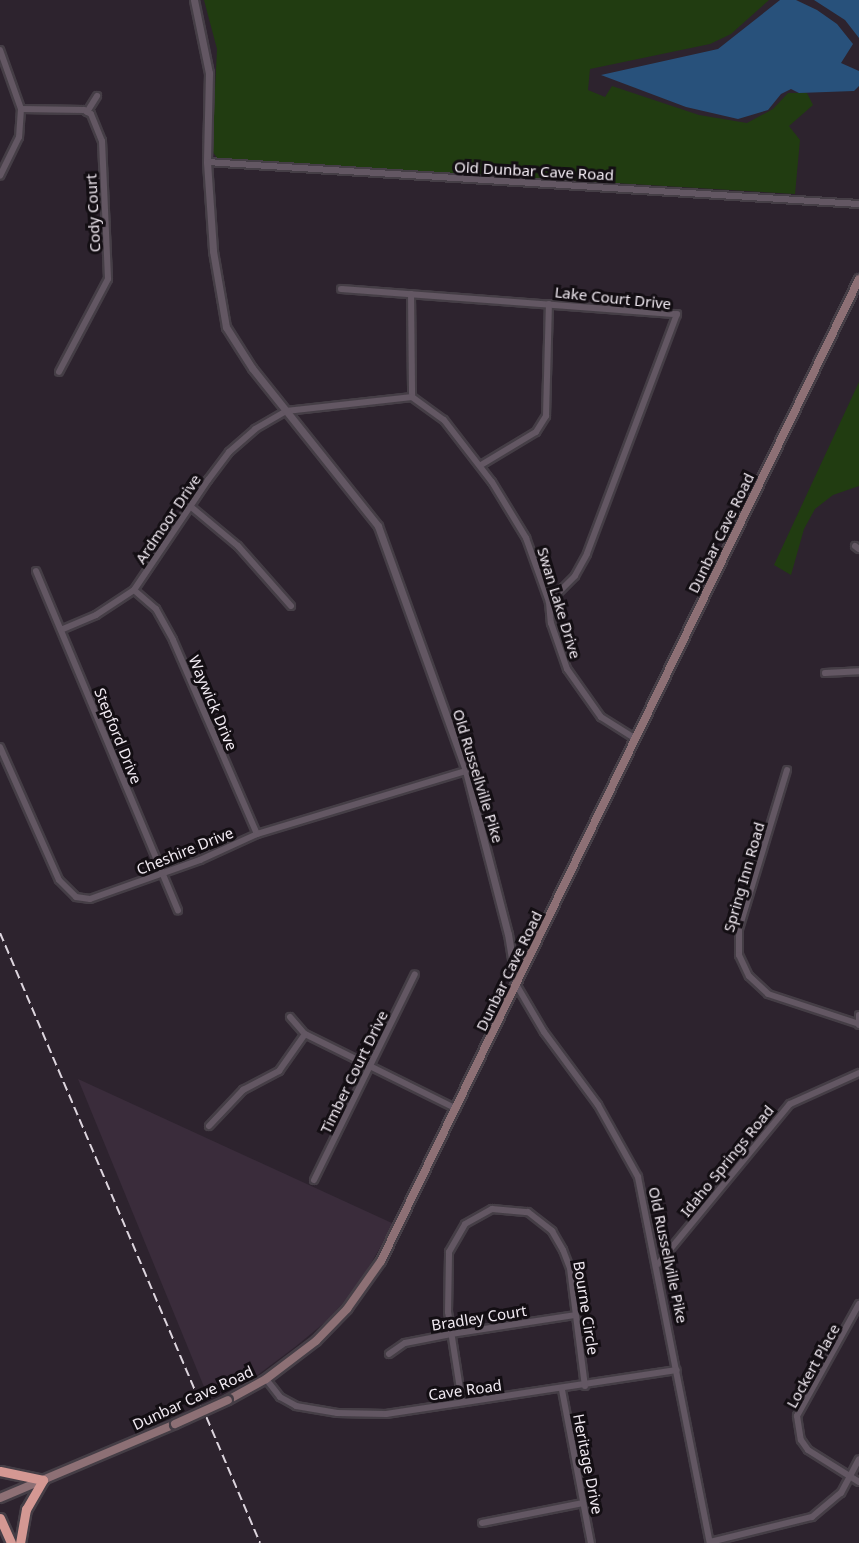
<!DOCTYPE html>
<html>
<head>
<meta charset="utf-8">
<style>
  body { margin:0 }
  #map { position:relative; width:859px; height:1543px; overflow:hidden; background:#2d232e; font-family:"Noto Sans",sans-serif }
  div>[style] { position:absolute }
  .built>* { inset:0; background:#3a2c3b }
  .green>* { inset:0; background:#213c11 }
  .water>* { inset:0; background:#28517b }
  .roads { filter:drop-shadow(2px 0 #453e46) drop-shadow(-2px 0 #453e46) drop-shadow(0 2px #453e46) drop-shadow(0 -2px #453e46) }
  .minor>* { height:6px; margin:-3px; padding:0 3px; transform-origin:3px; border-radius:3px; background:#635763 }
  .tertiary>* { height:7px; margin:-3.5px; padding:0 3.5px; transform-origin:3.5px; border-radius:3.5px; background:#635763 }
  .secondary>* { height:8px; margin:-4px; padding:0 4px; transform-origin:4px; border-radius:4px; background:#8d7075 }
  .trunk>* { height:9px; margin:-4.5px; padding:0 4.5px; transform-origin:4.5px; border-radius:4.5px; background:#d49893 }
  .rail>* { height:2px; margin-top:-1px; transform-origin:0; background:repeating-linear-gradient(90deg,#ddd5de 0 9px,transparent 0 13.5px) }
  .bridges { filter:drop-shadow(2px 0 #453e46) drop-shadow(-2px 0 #453e46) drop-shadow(0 2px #453e46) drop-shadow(0 -2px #453e46) }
  .secondary-bridge>* { height:8px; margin:-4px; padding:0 4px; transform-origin:4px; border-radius:4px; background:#8d7075 }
  span { translate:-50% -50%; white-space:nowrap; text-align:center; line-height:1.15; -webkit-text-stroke:6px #130e13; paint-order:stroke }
  .street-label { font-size:15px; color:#f1eaf2 }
</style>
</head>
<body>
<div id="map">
  <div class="built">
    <div style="clip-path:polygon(78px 1079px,394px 1224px,357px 1287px,329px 1319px,295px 1347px,255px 1377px,209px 1399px)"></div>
  </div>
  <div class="green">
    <div style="clip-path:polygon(204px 0,769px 0,731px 34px,710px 44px,590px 69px,588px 90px,605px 97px,612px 86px,699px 115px,747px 123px,773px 109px,788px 93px,807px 93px,813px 105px,789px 126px,800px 140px,795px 194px,218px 159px,212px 151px,217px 49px)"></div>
    <div style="clip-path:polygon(859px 382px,859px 486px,833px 495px,815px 509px,804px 529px,791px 575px,774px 565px)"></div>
  </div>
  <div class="water">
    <div style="clip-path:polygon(780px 0,796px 0,817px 10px,837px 24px,853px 44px,841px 63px,859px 71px,859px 86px,854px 91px,799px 93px,791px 89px,781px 94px,768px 110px,738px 119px,686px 107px,601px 75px,718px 49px)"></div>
    <div style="clip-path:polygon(814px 0,859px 0,859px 38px,845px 20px)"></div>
  </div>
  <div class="roads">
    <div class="minor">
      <div style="left:0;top:50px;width:63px;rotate:70.4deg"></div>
      <div style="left:21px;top:109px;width:28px;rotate:94deg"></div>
      <div style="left:19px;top:137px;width:43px;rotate:116deg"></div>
      <div style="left:21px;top:109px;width:63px;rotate:0.9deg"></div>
      <div style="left:84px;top:110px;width:8px;rotate:30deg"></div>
      <div style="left:91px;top:114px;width:29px;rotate:68deg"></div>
      <div style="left:102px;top:141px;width:138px;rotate:87.5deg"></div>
      <div style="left:108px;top:279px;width:105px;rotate:117.8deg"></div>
      <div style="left:87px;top:112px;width:19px;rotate:-58deg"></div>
      <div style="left:207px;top:162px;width:653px;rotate:3.69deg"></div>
      <div style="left:341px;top:289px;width:337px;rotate:4.3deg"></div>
      <div style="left:677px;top:314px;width:256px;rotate:110.6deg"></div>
      <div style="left:587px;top:554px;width:25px;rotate:119deg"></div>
      <div style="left:575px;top:576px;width:37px;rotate:135deg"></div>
      <div style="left:411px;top:294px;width:103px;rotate:89.4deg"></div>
      <div style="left:481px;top:465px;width:64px;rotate:-31deg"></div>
      <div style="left:536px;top:432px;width:19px;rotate:-58deg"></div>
      <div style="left:546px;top:416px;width:112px;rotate:-88.5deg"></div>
      <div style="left:190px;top:506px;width:62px;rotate:39.8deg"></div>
      <div style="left:238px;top:546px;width:80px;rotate:48.5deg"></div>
      <div style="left:855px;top:546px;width:5px;rotate:37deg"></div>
      <div style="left:36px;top:571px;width:368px;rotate:67.3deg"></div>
      <div style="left:134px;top:590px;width:29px;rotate:41deg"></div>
      <div style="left:156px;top:609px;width:35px;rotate:61deg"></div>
      <div style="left:173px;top:640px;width:211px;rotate:66.6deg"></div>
      <div style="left:63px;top:629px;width:36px;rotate:-23deg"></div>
      <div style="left:96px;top:615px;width:45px;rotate:-33.3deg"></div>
      <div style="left:134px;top:590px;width:133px;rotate:-56.1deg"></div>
      <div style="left:208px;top:480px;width:35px;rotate:-53deg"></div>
      <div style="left:229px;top:452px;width:35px;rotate:-41deg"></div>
      <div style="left:255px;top:429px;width:36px;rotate:-30deg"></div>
      <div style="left:286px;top:411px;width:127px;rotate:-6.3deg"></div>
      <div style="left:412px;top:397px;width:39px;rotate:36deg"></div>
      <div style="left:444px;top:420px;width:78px;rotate:52.3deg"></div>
      <div style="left:492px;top:482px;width:66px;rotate:58.7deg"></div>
      <div style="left:526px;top:538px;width:68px;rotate:70.2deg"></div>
      <div style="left:549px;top:602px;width:21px;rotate:85deg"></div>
      <div style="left:551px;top:623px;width:49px;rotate:70.8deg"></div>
      <div style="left:567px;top:669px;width:59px;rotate:54.7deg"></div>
      <div style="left:601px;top:717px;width:41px;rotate:32.2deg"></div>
      <div style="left:825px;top:673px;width:34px;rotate:-3deg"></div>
      <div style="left:0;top:747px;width:145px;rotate:66.1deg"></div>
      <div style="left:59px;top:880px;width:24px;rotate:45deg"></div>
      <div style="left:76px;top:897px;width:14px;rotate:8deg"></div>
      <div style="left:90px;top:899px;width:117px;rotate:-19.5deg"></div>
      <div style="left:200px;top:860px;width:63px;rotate:-24.5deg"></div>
      <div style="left:257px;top:834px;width:218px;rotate:-16.8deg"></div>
      <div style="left:787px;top:770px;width:166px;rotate:106.8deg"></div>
      <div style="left:739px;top:929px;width:26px;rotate:90deg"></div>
      <div style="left:739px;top:955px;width:23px;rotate:65deg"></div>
      <div style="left:749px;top:976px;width:26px;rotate:43deg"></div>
      <div style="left:768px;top:994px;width:96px;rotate:18.2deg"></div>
      <div style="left:517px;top:986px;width:53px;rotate:59.6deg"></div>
      <div style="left:544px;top:1032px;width:91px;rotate:53.5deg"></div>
      <div style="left:598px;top:1105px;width:82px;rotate:60.9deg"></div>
      <div style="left:638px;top:1177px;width:373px;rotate:78.9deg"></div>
      <div style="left:859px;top:1015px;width:10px;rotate:90deg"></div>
      <div style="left:290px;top:1017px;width:23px;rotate:49deg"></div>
      <div style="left:305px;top:1034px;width:169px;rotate:26.3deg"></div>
      <div style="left:209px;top:1126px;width:50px;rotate:-46.6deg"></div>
      <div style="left:243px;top:1090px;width:41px;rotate:-27.8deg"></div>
      <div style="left:279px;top:1071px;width:45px;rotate:-54.9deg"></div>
      <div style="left:314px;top:1180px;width:229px;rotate:-63.9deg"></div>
      <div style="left:658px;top:1264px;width:207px;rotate:-50.5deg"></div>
      <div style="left:790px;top:1104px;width:76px;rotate:-24.2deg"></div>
      <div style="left:859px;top:1304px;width:128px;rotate:119deg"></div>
      <div style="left:797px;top:1416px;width:24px;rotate:81deg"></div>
      <div style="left:801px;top:1440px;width:12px;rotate:55deg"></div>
      <div style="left:808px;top:1450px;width:60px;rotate:32.1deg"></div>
      <div style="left:389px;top:1354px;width:19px;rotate:-35deg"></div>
      <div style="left:405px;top:1343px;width:47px;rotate:-11.1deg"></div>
      <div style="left:451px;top:1334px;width:125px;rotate:-8.7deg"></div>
      <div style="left:266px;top:1379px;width:23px;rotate:52deg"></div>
      <div style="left:280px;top:1397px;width:18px;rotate:29deg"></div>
      <div style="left:296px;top:1406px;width:42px;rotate:9.7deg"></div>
      <div style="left:337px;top:1413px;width:49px;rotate:1.2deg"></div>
      <div style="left:386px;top:1414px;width:294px;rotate:-8.6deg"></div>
      <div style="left:562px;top:1390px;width:156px;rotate:79.3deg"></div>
      <div style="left:462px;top:1402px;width:91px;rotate:-98.8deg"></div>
      <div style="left:448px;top:1312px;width:60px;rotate:-89deg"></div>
      <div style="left:449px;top:1252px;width:32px;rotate:-60deg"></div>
      <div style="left:465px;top:1224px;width:31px;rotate:-29deg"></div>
      <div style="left:492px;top:1209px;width:36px;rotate:5deg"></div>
      <div style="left:528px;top:1212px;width:31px;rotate:38deg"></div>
      <div style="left:552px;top:1231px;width:22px;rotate:60deg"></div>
      <div style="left:563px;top:1250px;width:19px;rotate:69deg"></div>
      <div style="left:570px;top:1268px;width:119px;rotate:82.8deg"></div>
      <div style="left:482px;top:1523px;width:103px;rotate:-11.2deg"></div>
      <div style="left:710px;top:1542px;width:105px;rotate:-13.8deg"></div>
      <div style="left:812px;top:1517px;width:38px;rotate:-40deg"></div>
      <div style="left:841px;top:1493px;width:38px;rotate:-62deg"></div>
    </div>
    <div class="tertiary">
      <div style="left:194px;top:0;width:75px;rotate:78.4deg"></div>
      <div style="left:209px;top:73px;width:89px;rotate:91.3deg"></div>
      <div style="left:207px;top:162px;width:89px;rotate:86.1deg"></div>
      <div style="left:213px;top:251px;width:77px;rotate:80.3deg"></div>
      <div style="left:226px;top:327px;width:49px;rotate:57.6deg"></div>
      <div style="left:252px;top:368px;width:202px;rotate:51.4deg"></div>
      <div style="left:378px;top:526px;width:260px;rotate:70.2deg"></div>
      <div style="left:466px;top:771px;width:168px;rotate:75.6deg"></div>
      <div style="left:508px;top:934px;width:50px;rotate:80.7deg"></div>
    </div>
    <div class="secondary">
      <div style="left:228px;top:1400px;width:43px;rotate:-28.9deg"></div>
      <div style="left:266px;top:1379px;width:63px;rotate:-37.2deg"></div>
      <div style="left:316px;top:1341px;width:45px;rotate:-45.9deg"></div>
      <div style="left:347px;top:1309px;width:59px;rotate:-54.7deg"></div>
      <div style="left:381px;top:1261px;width:1092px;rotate:-64.04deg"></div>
      <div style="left:0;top:1498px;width:190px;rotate:-22.9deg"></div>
    </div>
    <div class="trunk">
      <div style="left:0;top:1471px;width:44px;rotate:11.8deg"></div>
      <div style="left:43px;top:1480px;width:34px;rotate:120deg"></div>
      <div style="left:26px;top:1509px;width:35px;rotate:100deg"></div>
      <div style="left:0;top:1518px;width:27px;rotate:66deg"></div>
    </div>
  </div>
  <div class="rail">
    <div style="left:0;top:933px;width:663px;rotate:66.91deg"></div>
  </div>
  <div class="bridges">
    <div class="secondary-bridge">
      <div style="left:175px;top:1424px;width:58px;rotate:-24.4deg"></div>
    </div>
  </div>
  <div class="street-label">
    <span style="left:534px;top:171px;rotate:3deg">Old Dunbar Cave Road</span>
    <span style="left:93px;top:213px;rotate:-93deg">Cody Court</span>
    <span style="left:613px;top:298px;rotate:6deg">Lake Court Drive</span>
    <span style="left:168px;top:519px;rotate:-56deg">Ardmoor Drive</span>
    <span style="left:721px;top:533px;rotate:-64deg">Dunbar Cave Road</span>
    <span style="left:559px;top:603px;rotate:73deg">Swan Lake Drive</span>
    <span style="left:213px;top:703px;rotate:67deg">Waywick Drive</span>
    <span style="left:118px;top:736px;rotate:68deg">Stepford Drive</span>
    <span style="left:478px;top:776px;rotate:73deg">Old Russellville Pike</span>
    <span style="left:185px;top:851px;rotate:-22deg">Cheshire Drive</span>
    <span style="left:744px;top:877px;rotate:-74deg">Spring Inn Road</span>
    <span style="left:509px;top:971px;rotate:-64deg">Dunbar Cave Road</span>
    <span style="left:354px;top:1072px;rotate:-64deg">Timber Court Drive</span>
    <span style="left:727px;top:1161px;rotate:-51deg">Idaho Springs Road</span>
    <span style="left:668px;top:1255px;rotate:78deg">Old Russellville Pike</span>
    <span style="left:586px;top:1308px;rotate:81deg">Bourne Circle</span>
    <span style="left:479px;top:1318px;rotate:-9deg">Bradley Court</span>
    <span style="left:813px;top:1366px;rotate:-61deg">Lockert Place</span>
    <span style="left:465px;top:1390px;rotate:-8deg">Cave Road</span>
    <span style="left:193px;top:1398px;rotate:-25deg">Dunbar Cave Road</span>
    <span style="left:588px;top:1464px;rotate:79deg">Heritage Drive</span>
  </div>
</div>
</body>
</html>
